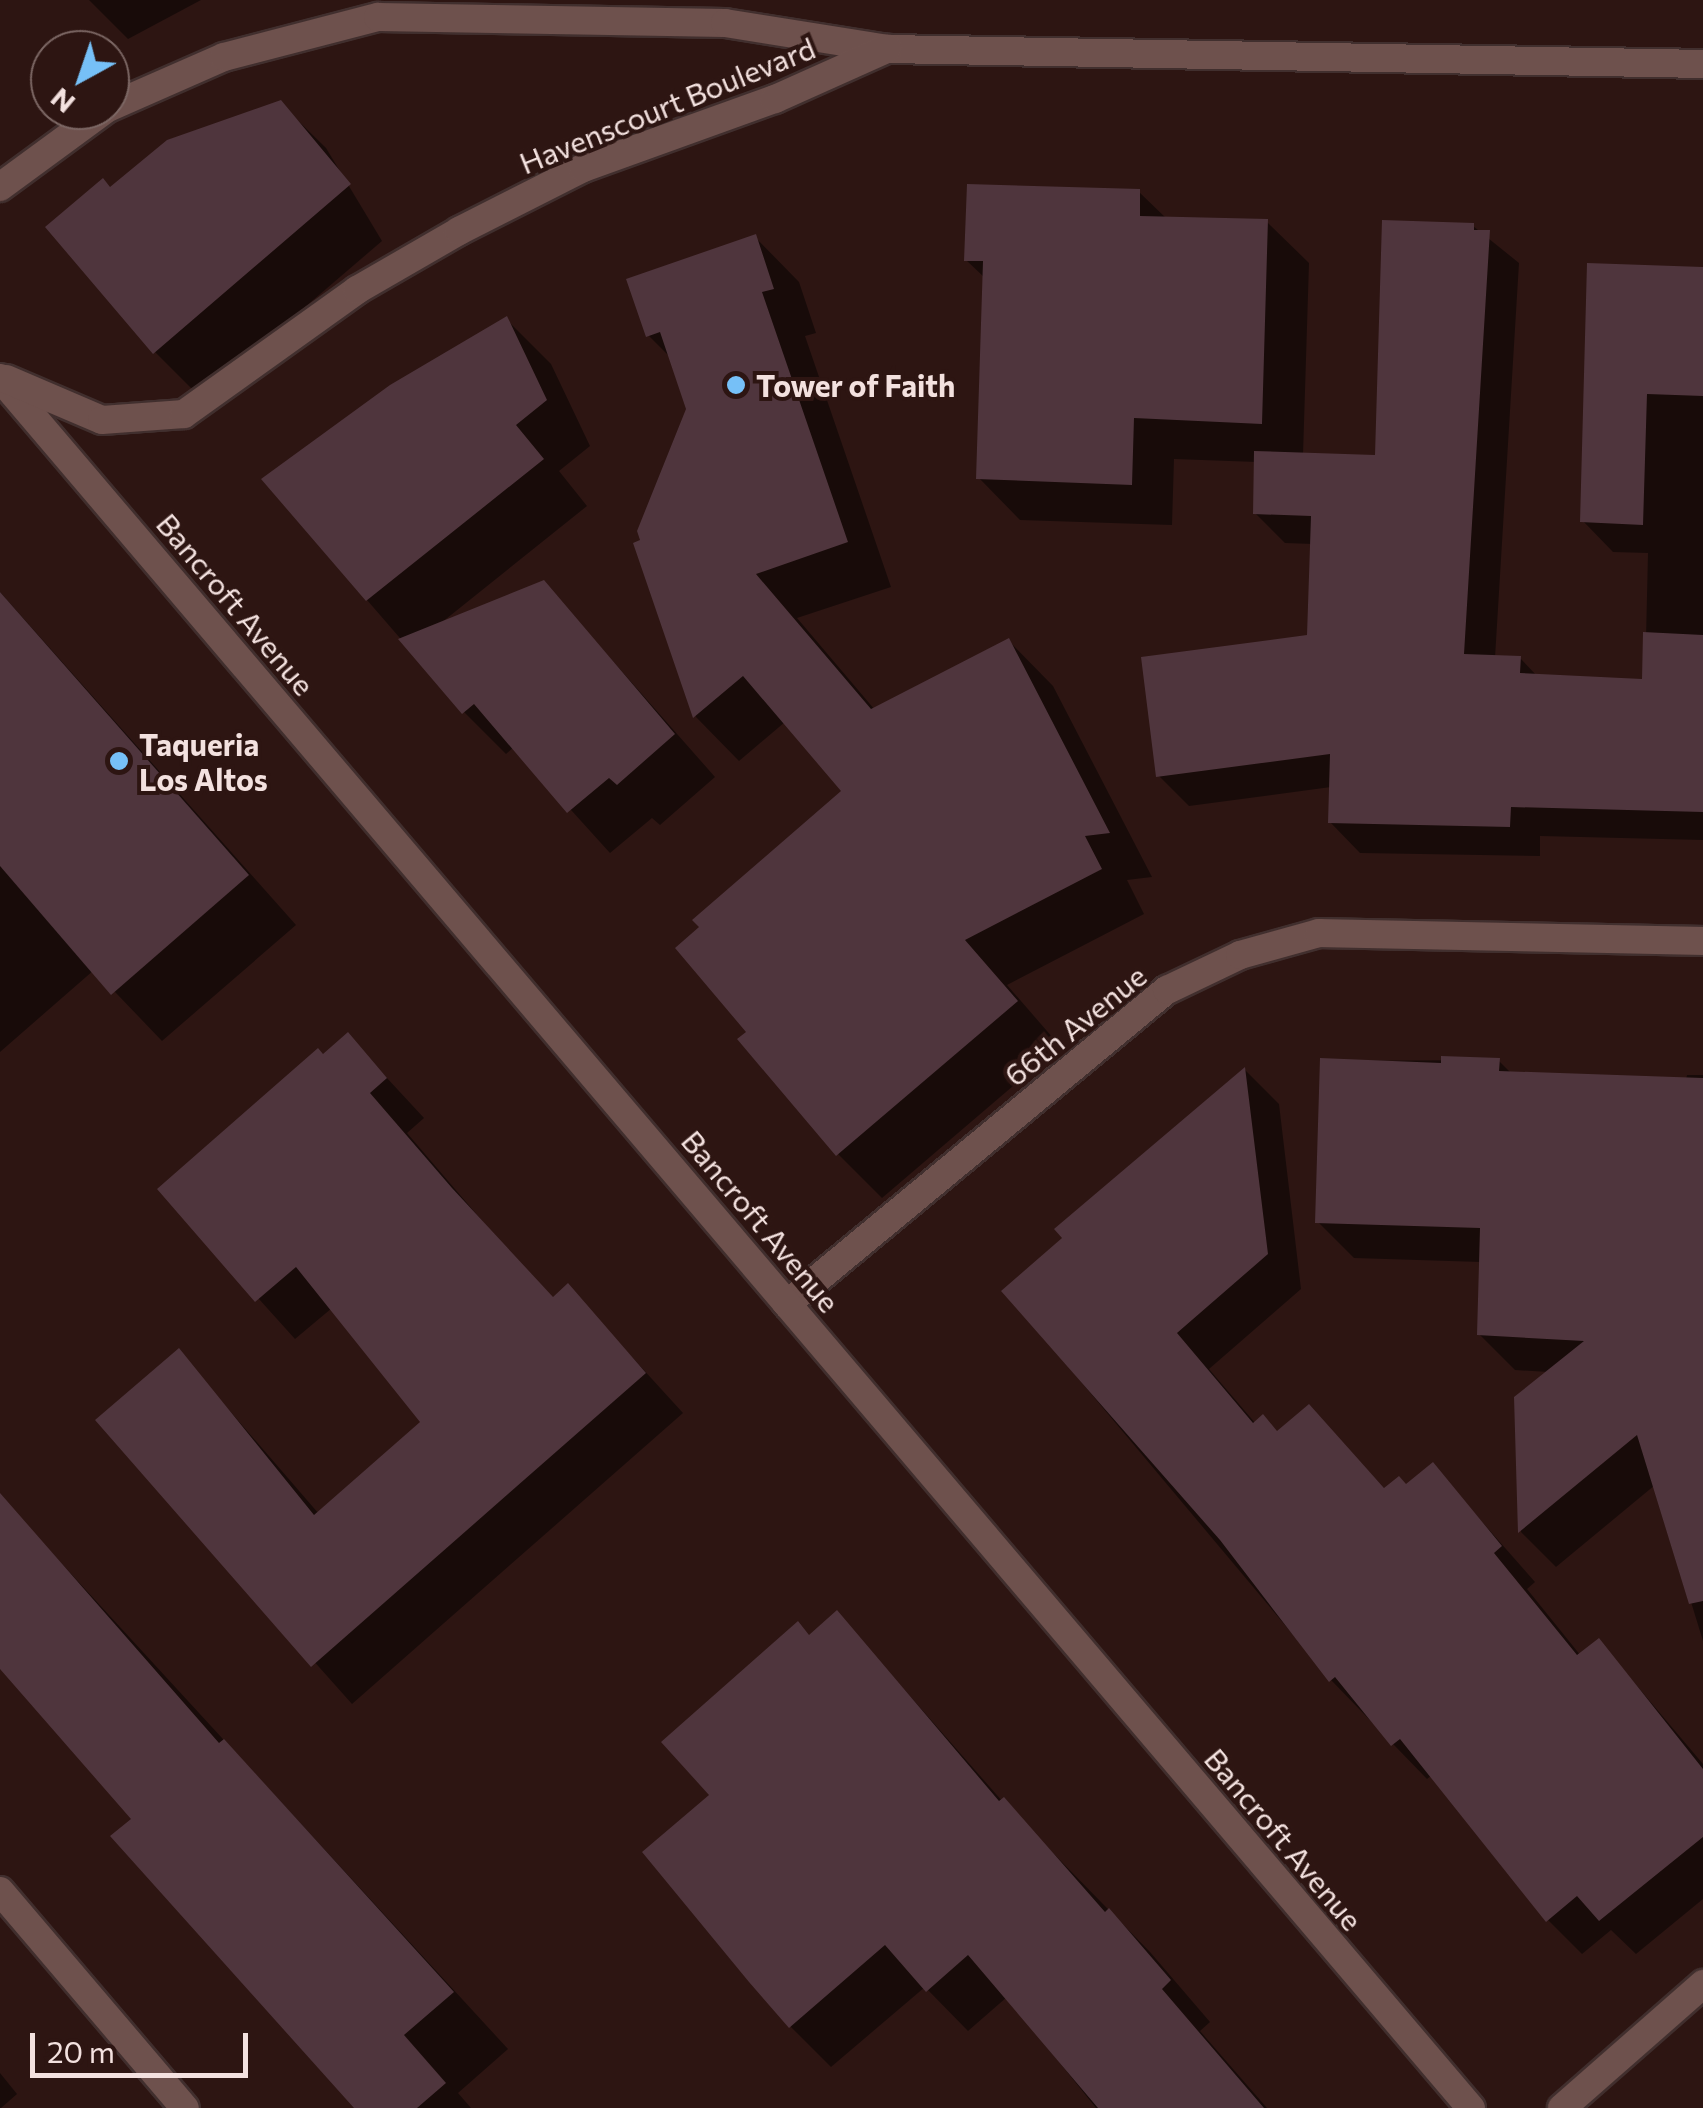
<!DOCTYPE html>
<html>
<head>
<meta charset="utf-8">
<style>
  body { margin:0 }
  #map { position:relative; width:1703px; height:2108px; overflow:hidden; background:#2d1512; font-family:Commissioner,sans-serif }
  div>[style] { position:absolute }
  .shadow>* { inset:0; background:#0007 }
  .building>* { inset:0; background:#4f353d }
  .roads { filter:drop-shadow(2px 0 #412f2e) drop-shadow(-2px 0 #412f2e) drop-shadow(0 2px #412f2e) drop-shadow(0 -2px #412f2e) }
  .minor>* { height:28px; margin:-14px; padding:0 14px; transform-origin:14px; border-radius:14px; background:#6e514d }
  .tertiary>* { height:28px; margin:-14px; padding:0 14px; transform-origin:14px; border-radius:14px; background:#6e514d }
  .secondary>* { height:28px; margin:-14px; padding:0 14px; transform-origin:14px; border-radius:14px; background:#6e514d }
  .dots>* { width:28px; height:28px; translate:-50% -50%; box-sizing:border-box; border:5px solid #2d1512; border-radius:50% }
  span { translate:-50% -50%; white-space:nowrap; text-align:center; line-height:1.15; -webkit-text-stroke:8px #2d1512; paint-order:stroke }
  .street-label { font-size:30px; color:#f3e1df }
  .poi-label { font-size:30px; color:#f3e1df; font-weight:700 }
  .left { translate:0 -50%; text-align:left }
  .north { position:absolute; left:30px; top:30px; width:100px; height:100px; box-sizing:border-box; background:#2d1512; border:2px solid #7c6764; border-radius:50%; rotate:220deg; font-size:28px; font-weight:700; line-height:40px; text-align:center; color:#f3e1df }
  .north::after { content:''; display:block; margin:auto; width:35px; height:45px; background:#76c0f7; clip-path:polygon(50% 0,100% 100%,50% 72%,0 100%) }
  .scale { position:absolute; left:30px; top:2033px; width:218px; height:45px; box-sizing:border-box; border:5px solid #f3e1df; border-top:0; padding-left:12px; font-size:30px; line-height:35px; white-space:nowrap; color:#f3e1df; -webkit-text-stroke:8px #2d1512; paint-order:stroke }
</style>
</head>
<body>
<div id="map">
  <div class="shadow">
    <div style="clip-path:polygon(89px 0,201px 0,128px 39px)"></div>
    <div style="clip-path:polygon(280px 103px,326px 148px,382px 241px,200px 397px,155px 352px,111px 189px)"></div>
    <div style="clip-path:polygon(1139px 192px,1167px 219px,1267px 222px,1309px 263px,1303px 455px,1378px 457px,1473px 226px,1519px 263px,1495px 658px,1520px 658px,1538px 677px,1645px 681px,1648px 553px,1613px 552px,1583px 521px,1703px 269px,1703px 840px,1540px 836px,1540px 856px,1360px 853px,1330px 822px,1331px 787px,1189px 806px,1159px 776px,1309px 637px,1313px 544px,1285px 543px,1255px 513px,1257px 462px,1174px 459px,1172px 525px,1020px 520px,979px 478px,985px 278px,966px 260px)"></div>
    <div style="clip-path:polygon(755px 237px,799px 282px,816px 333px,805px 336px,891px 587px,797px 618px,875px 710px,1009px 641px,1053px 686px,1152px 877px,1127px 880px,1144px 914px,1007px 985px,1060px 1046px,882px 1198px,838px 1154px,749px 1032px,844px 791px,785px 722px,739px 761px,696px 717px,636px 545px,644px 542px,689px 409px,671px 358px,648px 335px)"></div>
    <div style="clip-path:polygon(506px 319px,551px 364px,590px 446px,559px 471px,587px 506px,441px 623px,543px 582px,715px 777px,660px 825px,652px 818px,610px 853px,514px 747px,506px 754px,464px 712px,367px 600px)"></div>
    <div style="clip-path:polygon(0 592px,296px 925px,162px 1041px,94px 970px,0 1052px)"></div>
    <div style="clip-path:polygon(348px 1036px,424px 1118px,407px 1133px,490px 1230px,554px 1299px,568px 1287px,683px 1413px,352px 1704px,99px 1420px,178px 1351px,319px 1514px,424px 1423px,332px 1308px,295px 1339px,160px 1189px)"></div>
    <div style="clip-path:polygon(1498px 1060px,1512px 1074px,1686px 1080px,1687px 1075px,1703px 1075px,1703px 1641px,1655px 1485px,1556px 1567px,1521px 1532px,1517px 1398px,1549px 1372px,1515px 1370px,1479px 1334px,1481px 1262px,1354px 1258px,1318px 1222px,1323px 1061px)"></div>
    <div style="clip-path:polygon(1245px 1070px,1279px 1104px,1301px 1289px,1209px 1369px,1256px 1424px,1278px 1434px,1309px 1408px,1386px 1490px,1406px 1487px,1433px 1466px,1535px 1582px,1527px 1589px,1581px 1656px,1599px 1641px,1703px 1764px,1703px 1899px,1636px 1954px,1611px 1930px,1582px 1954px,1548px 1920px,1432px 1775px,1427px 1779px,1331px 1680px,1005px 1291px)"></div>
    <div style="clip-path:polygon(6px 1503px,508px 2049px,458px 2093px,471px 2108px,356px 2108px,135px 1819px,0 1665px,0 1508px)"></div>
    <div style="clip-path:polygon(837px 1613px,1003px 1802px,1150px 1952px,1210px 2022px,1200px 2031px,1267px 2108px,1096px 2108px,1007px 1997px,968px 2031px,925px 1987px,831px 2067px,791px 2027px,646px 1852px,712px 1795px,810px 1637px)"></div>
    <div style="clip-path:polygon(0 2073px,17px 2094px,1px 2108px,0 2108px)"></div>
  </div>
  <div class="building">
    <div style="clip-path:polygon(281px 100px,351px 184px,153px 354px,45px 227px,103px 178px,110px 187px,167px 140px)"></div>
    <div style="clip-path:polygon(967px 184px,1140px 189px,1140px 216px,1268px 219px,1262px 424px,1134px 418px,1132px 485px,976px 479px,983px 261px,964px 261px)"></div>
    <div style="clip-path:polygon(1382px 220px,1474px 223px,1474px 230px,1490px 230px,1464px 654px,1521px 656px,1520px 673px,1642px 679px,1643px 632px,1703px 635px,1703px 812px,1511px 807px,1510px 827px,1328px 823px,1330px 754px,1156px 777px,1141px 657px,1307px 635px,1311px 516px,1253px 514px,1254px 451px,1375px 455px)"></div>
    <div style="clip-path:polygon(756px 234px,774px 289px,762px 292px,848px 542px,756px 574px,871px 709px,1009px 638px,1110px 833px,1085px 836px,1102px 869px,965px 940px,1018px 1001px,836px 1156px,737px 1039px,746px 1032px,675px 948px,699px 927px,692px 920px,841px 791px,743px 676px,693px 718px,633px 543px,640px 540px,637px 531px,686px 409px,660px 332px,646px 337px,626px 279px)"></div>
    <div style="clip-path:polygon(1587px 263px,1703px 267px,1703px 396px,1647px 394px,1643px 525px,1580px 522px)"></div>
    <div style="clip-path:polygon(507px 316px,547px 400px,516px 425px,544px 459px,366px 601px,261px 479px,390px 385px)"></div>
    <div style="clip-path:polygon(544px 580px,675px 734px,617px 785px,609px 778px,567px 813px,474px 704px,462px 714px,398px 639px)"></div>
    <div style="clip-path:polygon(0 592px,249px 875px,111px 995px,0 866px)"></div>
    <div style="clip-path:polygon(348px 1032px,387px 1078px,370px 1093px,452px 1188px,553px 1297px,568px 1283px,646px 1373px,311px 1667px,95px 1420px,179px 1348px,314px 1515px,420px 1422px,296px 1267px,255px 1302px,157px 1189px,318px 1048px,323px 1054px)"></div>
    <div style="clip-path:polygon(1441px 1056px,1500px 1058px,1499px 1071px,1703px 1078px,1703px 1601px,1689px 1604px,1637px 1435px,1518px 1533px,1514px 1397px,1584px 1341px,1477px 1335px,1480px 1228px,1315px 1223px,1320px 1058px,1441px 1063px)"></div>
    <div style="clip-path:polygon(1245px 1067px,1268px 1254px,1177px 1333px,1253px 1423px,1263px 1414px,1277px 1431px,1309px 1404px,1384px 1488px,1399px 1476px,1406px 1484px,1433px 1462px,1502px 1546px,1494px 1553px,1577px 1655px,1599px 1638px,1703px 1769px,1703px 1837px,1599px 1921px,1577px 1896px,1546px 1922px,1400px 1739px,1391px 1746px,1335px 1677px,1329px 1682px,1220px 1540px,1001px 1291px,1062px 1238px,1054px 1229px)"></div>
    <div style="clip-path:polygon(0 1493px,219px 1743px,224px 1739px,454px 1992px,404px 2035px,446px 2083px,417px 2108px,354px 2108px,110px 1836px,131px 1819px,0 1669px)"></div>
    <div style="clip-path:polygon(837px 1610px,999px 1801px,1004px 1797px,1105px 1912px,1109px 1908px,1171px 1980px,1162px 1989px,1264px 2108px,1098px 2108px,968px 1955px,926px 1992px,885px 1945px,789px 2028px,749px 1982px,642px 1852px,709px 1795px,661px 1742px,798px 1621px,809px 1635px)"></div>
  </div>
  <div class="roads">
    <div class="minor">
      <div style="left:787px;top:1304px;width:493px;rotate:-39.6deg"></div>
      <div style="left:1167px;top:990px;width:81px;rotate:-25.6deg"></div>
      <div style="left:1240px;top:955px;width:82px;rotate:-15.6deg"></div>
      <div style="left:1319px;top:933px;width:384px;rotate:1.2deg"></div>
      <div style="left:1562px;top:2108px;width:188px;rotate:-41.3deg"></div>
    </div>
    <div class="tertiary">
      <div style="left:110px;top:107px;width:124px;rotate:-23.7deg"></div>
      <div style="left:224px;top:57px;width:159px;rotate:-14.6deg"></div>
      <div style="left:378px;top:17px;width:347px;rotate:1deg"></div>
      <div style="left:725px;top:23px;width:164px;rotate:9.1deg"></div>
      <div style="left:887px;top:49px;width:816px;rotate:1.05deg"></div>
      <div style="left:0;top:187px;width:130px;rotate:-36.3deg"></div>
      <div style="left:0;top:378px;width:2271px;rotate:49.63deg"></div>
      <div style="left:6px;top:379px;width:104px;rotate:23.1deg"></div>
      <div style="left:102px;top:420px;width:82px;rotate:-4.2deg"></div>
      <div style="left:184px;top:414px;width:213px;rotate:-35.6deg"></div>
      <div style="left:357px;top:290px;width:118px;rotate:-30deg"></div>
      <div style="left:459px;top:231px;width:139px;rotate:-26.9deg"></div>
      <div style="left:583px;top:168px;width:204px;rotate:-19.8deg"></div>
      <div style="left:775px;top:99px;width:123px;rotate:-24.1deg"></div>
    </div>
    <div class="secondary">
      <div style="left:0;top:1891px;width:285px;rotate:49.6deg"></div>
    </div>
  </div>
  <div class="dots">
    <div style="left:736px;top:385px;background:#76c0f7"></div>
    <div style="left:119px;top:761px;background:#76c0f7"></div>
  </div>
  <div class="street-label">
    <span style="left:667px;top:105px;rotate:-22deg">Havenscourt Boulevard</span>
    <span style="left:236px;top:604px;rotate:50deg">Bancroft Avenue</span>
    <span style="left:1075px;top:1025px;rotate:-39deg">66th Avenue</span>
    <span style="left:761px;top:1221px;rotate:50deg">Bancroft Avenue</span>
    <span style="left:1284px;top:1839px;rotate:50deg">Bancroft Avenue</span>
  </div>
  <div class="poi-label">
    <span class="left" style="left:756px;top:385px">Tower of Faith</span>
    <span class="left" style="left:139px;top:761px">Taqueria<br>Los Altos</span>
  </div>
  <div class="north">N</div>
  <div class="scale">20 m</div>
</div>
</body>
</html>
